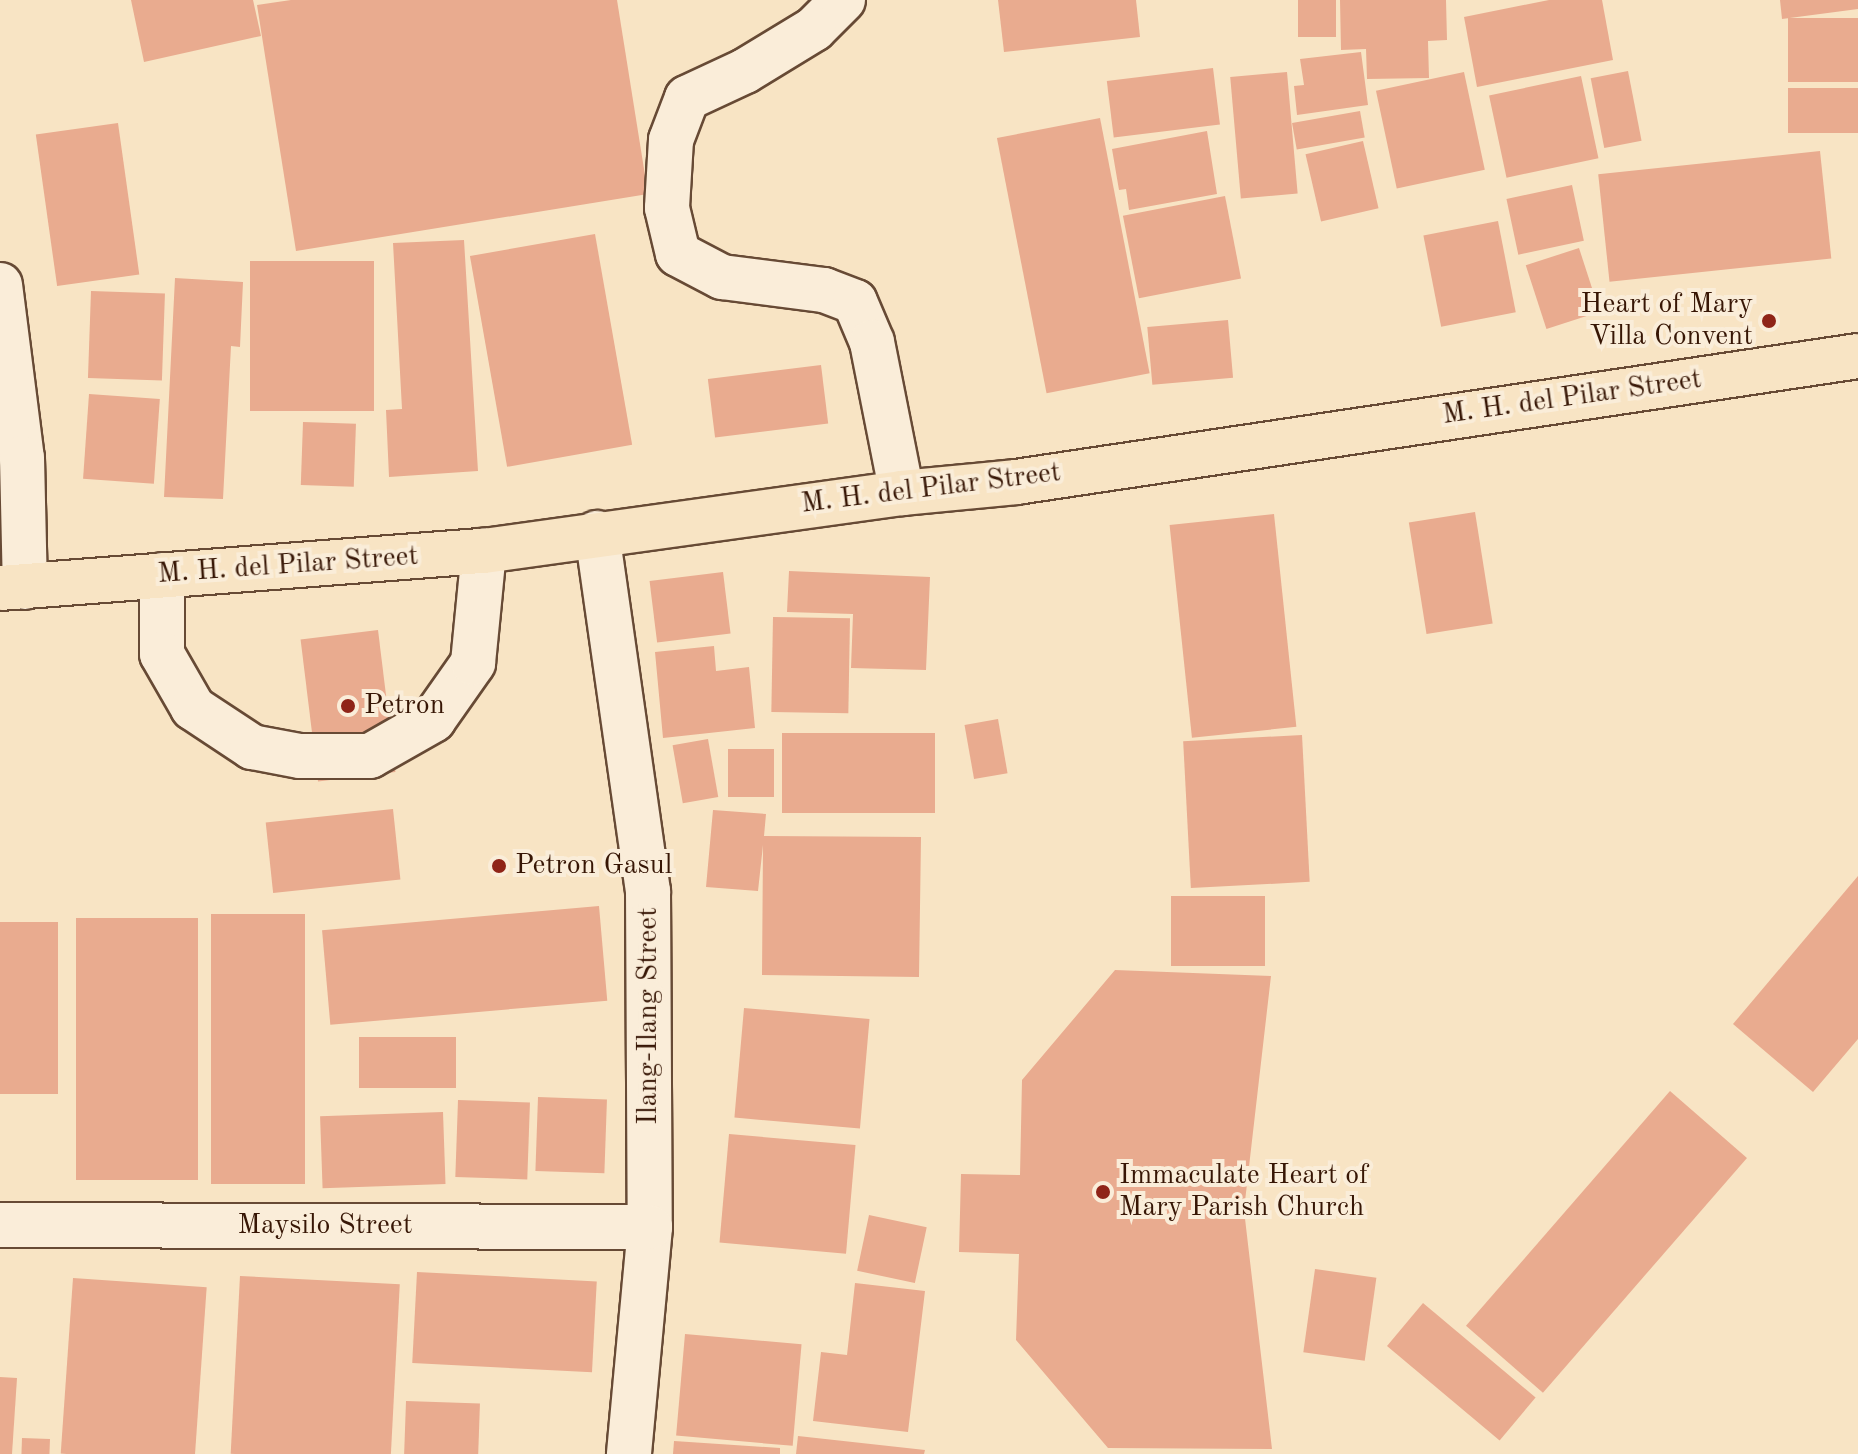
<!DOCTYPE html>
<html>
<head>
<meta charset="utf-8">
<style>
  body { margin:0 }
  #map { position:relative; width:1858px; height:1454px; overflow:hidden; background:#f8e4c4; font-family:"Old Standard TT",serif }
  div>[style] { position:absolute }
  .building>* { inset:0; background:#e9ab8f; transform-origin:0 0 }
  .roads { filter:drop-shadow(2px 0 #674a35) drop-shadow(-2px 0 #674a35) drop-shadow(0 2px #674a35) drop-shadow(0 -2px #674a35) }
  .minor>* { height:44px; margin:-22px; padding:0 22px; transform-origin:22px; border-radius:22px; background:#faedd9 }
  .major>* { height:44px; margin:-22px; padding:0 22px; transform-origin:22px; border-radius:22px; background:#f8e4c4 }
  .dots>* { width:22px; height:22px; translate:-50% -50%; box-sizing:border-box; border:4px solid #faedd9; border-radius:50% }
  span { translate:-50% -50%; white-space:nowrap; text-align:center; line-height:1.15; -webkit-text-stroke:8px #faedd9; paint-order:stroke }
  .poi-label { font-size:28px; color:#371605 }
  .right { translate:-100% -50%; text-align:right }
  .left { translate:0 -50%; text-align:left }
  .street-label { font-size:28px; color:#371605 }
</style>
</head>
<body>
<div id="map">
  <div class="building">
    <div style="clip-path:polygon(131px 0,253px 0,261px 36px,144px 62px)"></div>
    <div style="clip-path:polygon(291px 0,617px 0,648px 194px,296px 251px,257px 5px)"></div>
    <div style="clip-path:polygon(998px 0,1136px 0,1140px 37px,1004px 52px)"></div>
    <div style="left:1298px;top:0;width:38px;height:37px"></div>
    <div style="clip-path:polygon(1340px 0,1446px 0,1447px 40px,1428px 41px,1429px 78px,1367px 79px,1366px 49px,1341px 50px)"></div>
    <div style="clip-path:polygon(1549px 0,1602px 0,1613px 60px,1477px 87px,1464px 17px)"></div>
    <div style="clip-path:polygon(1780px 0,1858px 0,1858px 9px,1782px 19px)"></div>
    <div style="left:1858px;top:18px;width:64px;height:70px;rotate:90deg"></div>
    <div style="clip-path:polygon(1361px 52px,1368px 105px,1297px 115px,1294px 86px,1304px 85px,1300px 59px)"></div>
    <div style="left:1213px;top:68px;width:57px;height:107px;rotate:83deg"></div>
    <div style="left:1628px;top:71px;width:71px;height:38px;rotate:79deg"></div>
    <div style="left:1287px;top:72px;width:122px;height:57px;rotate:85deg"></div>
    <div style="left:1464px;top:72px;width:100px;height:90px;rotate:78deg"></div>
    <div style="left:1581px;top:76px;width:84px;height:94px;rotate:78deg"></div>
    <div style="left:1858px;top:88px;width:45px;height:70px;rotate:90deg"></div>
    <div style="left:1360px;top:111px;width:27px;height:69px;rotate:80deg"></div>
    <div style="left:1100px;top:118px;width:260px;height:105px;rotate:79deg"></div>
    <div style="left:118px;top:123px;width:153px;height:83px;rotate:82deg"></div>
    <div style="clip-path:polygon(1207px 131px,1217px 194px,1129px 210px,1126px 189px,1119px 190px,1112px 149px)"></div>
    <div style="left:1363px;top:141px;width:69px;height:59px;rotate:77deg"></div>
    <div style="left:1820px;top:151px;width:108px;height:223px;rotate:84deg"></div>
    <div style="left:1572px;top:185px;width:57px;height:67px;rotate:78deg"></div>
    <div style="left:1225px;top:196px;width:84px;height:104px;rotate:79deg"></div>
    <div style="left:1498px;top:221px;width:93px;height:76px;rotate:79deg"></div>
    <div style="left:595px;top:234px;width:214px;height:127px;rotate:80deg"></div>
    <div style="clip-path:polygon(464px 240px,478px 471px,389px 477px,386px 410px,402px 409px,393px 243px)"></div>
    <div style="left:1579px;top:248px;width:67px;height:56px;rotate:72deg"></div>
    <div style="left:250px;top:261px;width:124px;height:150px"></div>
    <div style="clip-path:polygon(175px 278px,243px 282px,240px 347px,231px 346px,223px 499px,164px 497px)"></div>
    <div style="left:91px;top:291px;width:74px;height:87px;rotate:2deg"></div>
    <div style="left:1228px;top:320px;width:58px;height:81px;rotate:85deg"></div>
    <div style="left:821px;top:365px;width:59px;height:114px;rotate:83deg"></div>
    <div style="left:89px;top:394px;width:71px;height:85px;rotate:4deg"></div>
    <div style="left:303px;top:422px;width:53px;height:63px;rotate:2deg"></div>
    <div style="left:1475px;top:512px;width:113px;height:67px;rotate:81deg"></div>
    <div style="left:1274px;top:514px;width:214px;height:105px;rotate:84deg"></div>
    <div style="clip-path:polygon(789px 571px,930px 577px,926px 670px,851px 668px,853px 614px,787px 612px)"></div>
    <div style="left:723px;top:572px;width:62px;height:74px;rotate:83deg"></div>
    <div style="left:773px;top:617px;width:77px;height:95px;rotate:1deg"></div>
    <div style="left:378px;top:630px;width:143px;height:78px;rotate:83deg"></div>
    <div style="clip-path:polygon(714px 646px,716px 671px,749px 667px,755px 728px,663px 738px,655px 652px)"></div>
    <div style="left:998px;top:719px;width:55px;height:34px;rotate:80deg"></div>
    <div style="left:782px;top:733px;width:153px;height:80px"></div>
    <div style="left:1302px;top:735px;width:147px;height:119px;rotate:87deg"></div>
    <div style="left:708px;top:739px;width:59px;height:36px;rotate:80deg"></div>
    <div style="left:728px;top:749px;width:46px;height:48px"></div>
    <div style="left:393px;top:809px;width:71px;height:128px;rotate:84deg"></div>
    <div style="clip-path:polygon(713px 810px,766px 814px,764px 836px,921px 837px,919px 977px,762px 975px,763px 845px,758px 891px,706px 887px)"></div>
    <div style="clip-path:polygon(1858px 876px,1858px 1039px,1813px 1092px,1733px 1024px)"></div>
    <div style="left:1265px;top:896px;width:70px;height:94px;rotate:90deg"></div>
    <div style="left:599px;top:906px;width:95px;height:278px;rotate:85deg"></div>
    <div style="left:305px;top:914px;width:270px;height:94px;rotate:90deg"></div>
    <div style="left:76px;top:918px;width:122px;height:262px"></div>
    <div style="left:0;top:922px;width:58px;height:172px"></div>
    <div style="clip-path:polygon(1115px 970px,1271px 976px,1244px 1210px,1272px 1449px,1108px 1448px,1016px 1340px,1019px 1254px,959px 1252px,961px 1174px,1020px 1175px,1022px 1080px)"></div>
    <div style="left:744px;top:1008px;width:126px;height:110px;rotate:5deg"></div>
    <div style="left:456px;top:1037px;width:51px;height:97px;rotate:90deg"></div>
    <div style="left:1670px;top:1091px;width:102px;height:311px;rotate:41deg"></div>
    <div style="left:538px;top:1097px;width:69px;height:74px;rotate:2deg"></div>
    <div style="left:458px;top:1100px;width:72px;height:77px;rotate:2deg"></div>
    <div style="left:443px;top:1112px;width:72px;height:123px;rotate:88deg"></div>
    <div style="left:729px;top:1134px;width:127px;height:109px;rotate:5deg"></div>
    <div style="left:869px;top:1215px;width:59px;height:57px;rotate:12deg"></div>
    <div style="left:1315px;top:1269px;width:62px;height:84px;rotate:8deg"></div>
    <div style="left:417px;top:1272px;width:180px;height:91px;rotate:3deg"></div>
    <div style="left:240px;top:1276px;width:160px;height:178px;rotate:3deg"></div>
    <div style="left:73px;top:1278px;width:134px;height:176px;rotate:4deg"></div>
    <div style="clip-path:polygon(855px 1283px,925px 1291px,908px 1432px,813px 1421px,821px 1352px,847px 1355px)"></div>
    <div style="left:1423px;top:1303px;width:147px;height:56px;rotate:40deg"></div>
    <div style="left:685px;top:1334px;width:117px;height:102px;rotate:5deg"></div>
    <div style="clip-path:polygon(0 1377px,17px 1378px,12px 1454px,0 1454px)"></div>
    <div style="left:406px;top:1401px;width:74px;height:53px;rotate:2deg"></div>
    <div style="clip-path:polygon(798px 1436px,925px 1450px,924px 1454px,796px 1454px)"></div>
    <div style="left:22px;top:1438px;width:28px;height:16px;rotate:2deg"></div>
    <div style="clip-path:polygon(674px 1441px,780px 1448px,780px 1454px,673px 1454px)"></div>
  </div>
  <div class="roads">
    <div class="minor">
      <div style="left:843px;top:0;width:41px;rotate:135deg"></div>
      <div style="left:814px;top:29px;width:81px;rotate:148.7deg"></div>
      <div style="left:745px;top:71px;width:64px;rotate:155deg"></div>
      <div style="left:687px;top:98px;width:45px;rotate:110.9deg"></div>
      <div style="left:671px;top:140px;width:68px;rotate:93.4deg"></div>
      <div style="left:667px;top:208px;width:47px;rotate:76.6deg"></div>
      <div style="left:678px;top:254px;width:50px;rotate:27.6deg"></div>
      <div style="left:722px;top:277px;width:103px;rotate:7.3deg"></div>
      <div style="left:824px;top:290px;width:33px;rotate:21deg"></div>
      <div style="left:855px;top:302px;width:43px;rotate:67deg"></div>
      <div style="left:872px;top:342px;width:154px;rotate:78.8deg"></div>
      <div style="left:0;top:285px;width:174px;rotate:82.8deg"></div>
      <div style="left:22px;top:458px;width:129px;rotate:88.7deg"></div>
      <div style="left:597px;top:533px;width:362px;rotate:81.9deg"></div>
      <div style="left:648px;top:891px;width:336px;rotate:89.7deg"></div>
      <div style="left:650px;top:1227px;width:228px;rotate:95.3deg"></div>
      <div style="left:162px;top:575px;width:79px;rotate:90deg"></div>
      <div style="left:162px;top:654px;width:62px;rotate:60.1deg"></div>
      <div style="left:193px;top:708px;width:71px;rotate:33.5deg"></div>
      <div style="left:252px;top:747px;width:49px;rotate:10.6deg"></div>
      <div style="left:300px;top:756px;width:70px"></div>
      <div style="left:370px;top:756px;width:73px;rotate:-29.7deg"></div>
      <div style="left:433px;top:720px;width:70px;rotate:-54.9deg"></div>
      <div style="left:473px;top:663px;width:113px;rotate:-84.4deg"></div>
      <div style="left:0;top:1225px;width:650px;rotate:0.18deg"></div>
    </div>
    <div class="major">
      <div style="left:0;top:588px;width:485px;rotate:-4.4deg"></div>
      <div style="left:484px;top:551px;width:422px;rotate:-7.9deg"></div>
      <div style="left:902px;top:493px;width:115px;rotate:-5.5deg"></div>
      <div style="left:1016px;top:482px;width:851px;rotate:-8.51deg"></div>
    </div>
  </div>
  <div class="dots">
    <div style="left:1769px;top:321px;background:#8f2418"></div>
    <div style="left:348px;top:706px;background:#8f2418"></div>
    <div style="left:499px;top:866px;background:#8f2418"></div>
    <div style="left:1103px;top:1192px;background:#8f2418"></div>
  </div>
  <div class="poi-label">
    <span class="right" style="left:1753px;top:321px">Heart of Mary<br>Villa Convent</span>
    <span class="left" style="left:364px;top:706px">Petron</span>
    <span class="left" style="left:515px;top:866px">Petron Gasul</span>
    <span class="left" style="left:1119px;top:1192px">Immaculate Heart of<br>Mary Parish Church</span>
  </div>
  <div class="street-label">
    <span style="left:1572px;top:398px;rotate:-8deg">M. H. del Pilar Street</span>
    <span style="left:931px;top:489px;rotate:-7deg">M. H. del Pilar Street</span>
    <span style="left:288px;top:566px;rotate:-4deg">M. H. del Pilar Street</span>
    <span style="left:649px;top:1016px;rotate:-90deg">Ilang-Ilang Street</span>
    <span style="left:325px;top:1226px">Maysilo Street</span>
  </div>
</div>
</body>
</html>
